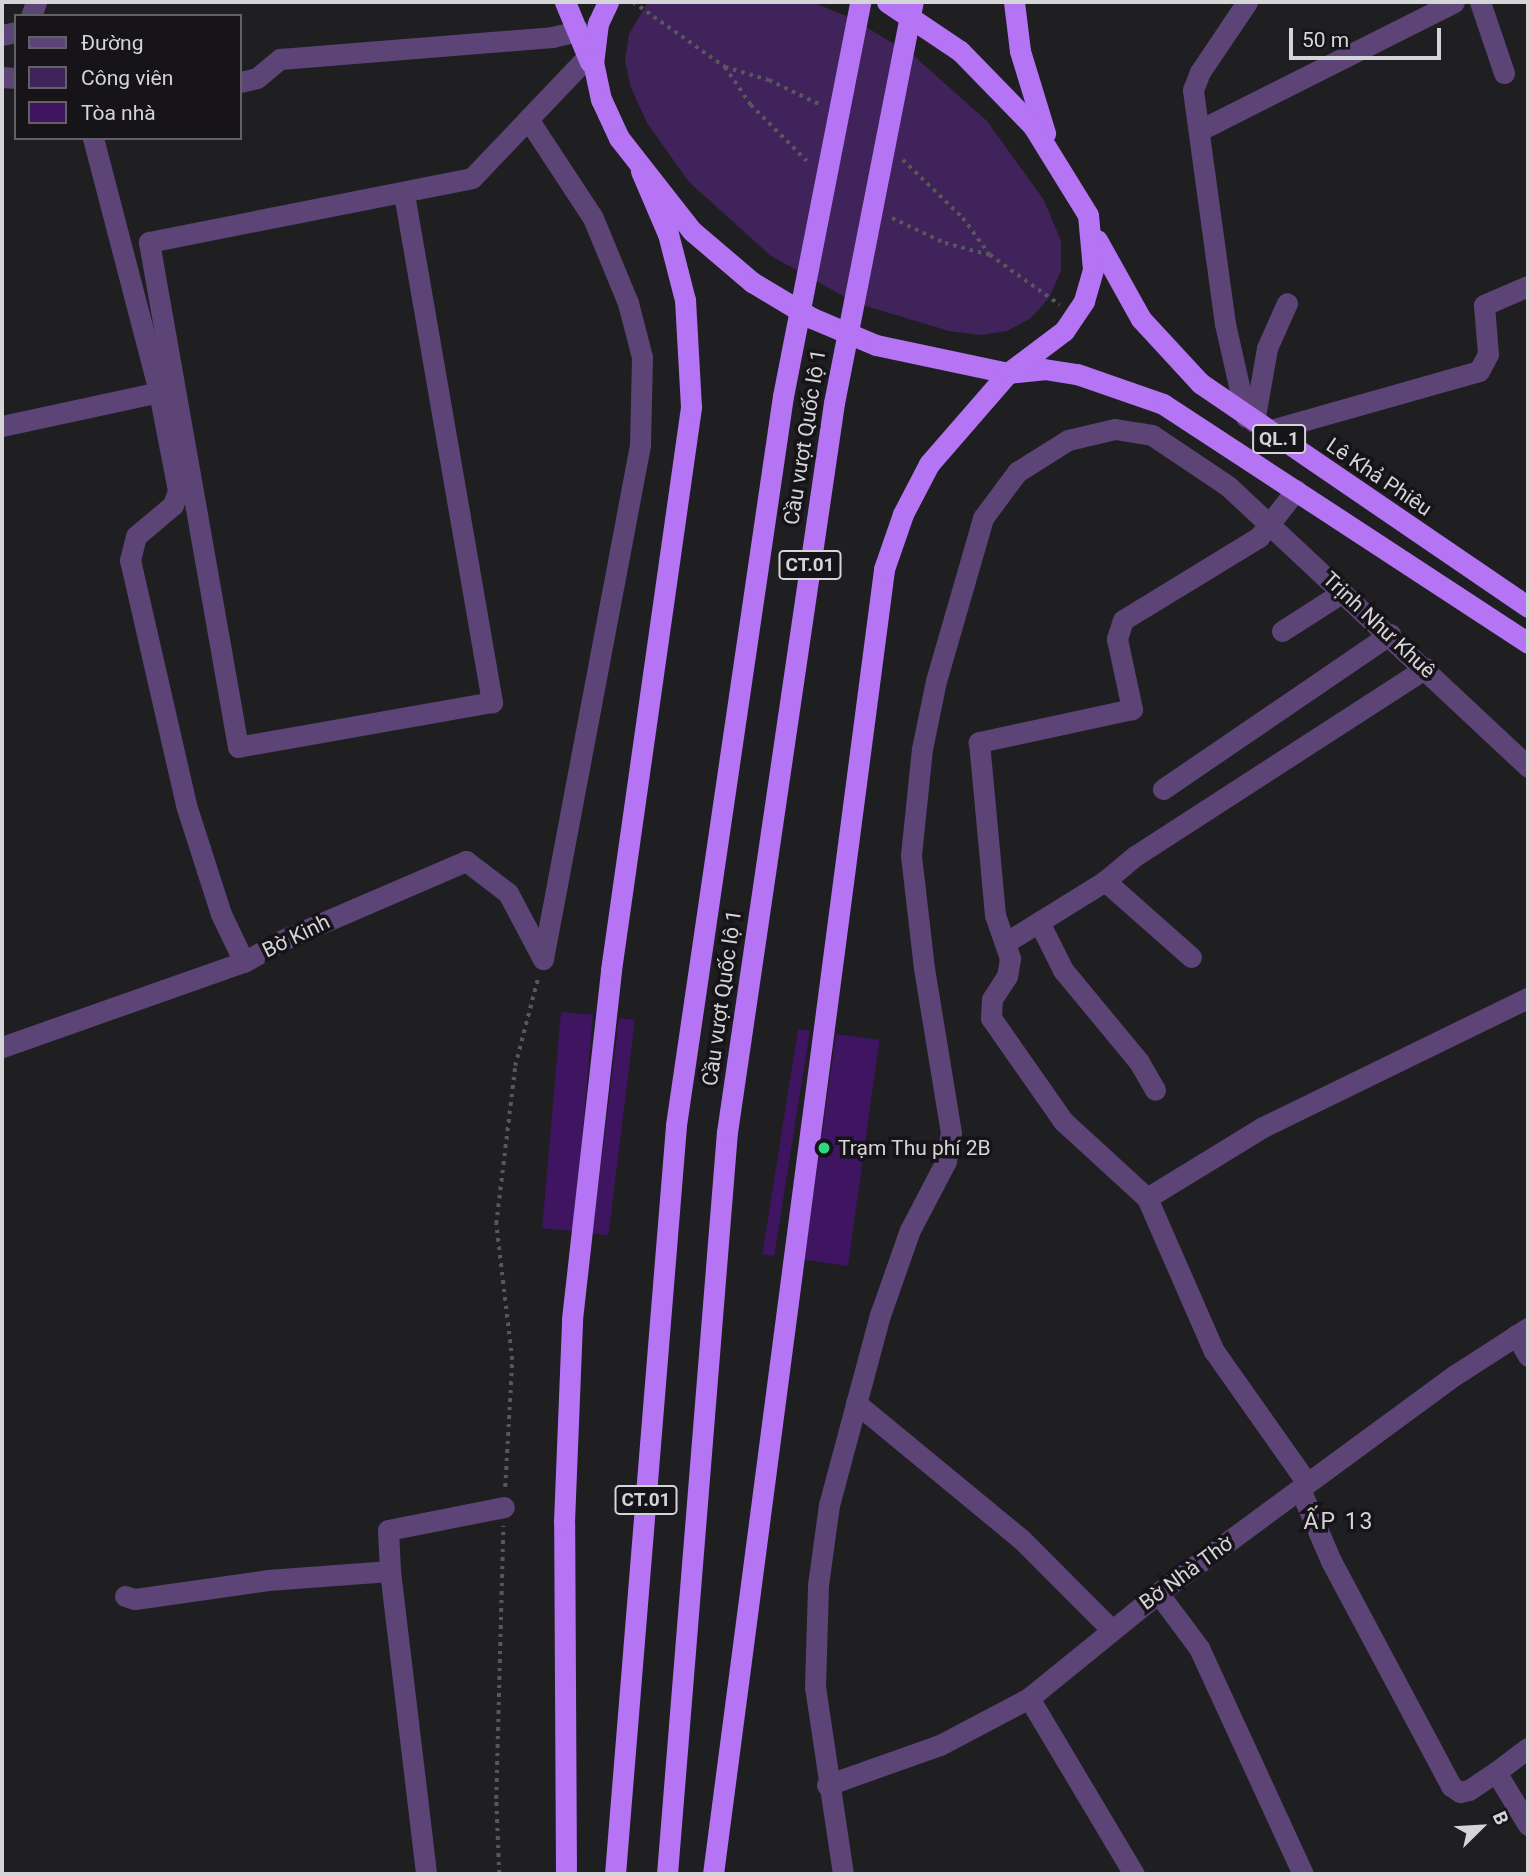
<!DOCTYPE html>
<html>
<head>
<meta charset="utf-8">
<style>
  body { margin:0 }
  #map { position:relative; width:1530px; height:1876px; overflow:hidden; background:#1f1e21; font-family:Roboto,sans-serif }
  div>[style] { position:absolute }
  .green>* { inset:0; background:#3f235a }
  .building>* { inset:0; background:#3f1561; transform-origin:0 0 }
  .path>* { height:3.5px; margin-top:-1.75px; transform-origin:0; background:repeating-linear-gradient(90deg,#58575a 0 3.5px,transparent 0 8.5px) }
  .minor>* { height:21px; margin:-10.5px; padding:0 10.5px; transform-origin:10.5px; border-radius:10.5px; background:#5c4476 }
  .highway>* { height:21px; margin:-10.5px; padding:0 10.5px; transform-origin:10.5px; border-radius:10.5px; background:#b474f3 }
  .highway-bridge>* { height:21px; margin:-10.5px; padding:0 10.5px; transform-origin:10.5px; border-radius:10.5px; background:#b474f3 }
  .dots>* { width:19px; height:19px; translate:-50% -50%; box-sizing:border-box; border:4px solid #161418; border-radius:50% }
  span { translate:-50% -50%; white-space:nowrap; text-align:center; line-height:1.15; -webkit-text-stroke:7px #161418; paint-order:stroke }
  .shield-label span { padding:2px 5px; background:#161418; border:2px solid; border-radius:5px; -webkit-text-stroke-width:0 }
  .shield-label { font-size:19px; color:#d5d4d6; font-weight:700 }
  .street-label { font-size:21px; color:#d5d4d6 }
  .poi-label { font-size:21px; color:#d5d4d6 }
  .left { translate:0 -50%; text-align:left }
  .neighbourhood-label { font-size:23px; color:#d5d4d6; letter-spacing:2px }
  .frame { position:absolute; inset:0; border:4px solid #d5d4d6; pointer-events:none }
  .legend { position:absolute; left:14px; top:14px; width:228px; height:126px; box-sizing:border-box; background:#161418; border:2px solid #626164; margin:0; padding:9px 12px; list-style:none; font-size:21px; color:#d5d4d6 }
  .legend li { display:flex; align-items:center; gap:14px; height:35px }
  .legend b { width:35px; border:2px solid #626164 }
  .north { position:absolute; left:1446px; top:1792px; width:70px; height:70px; -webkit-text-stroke:5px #161418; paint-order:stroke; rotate:66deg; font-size:19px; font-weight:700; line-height:28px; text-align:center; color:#d5d4d6 }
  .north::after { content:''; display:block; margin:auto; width:24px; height:32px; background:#d5d4d6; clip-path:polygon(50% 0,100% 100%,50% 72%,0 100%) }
  .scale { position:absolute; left:1289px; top:28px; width:152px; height:32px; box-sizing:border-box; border:4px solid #d5d4d6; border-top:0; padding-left:9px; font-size:21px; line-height:24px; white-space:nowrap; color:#d5d4d6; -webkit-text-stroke:5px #161418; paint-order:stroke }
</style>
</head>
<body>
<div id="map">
  <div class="green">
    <div style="clip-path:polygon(648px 2px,812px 2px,851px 18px,914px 56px,987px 121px,1044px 200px,1061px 241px,1061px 271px,1049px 298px,1031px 318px,1007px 331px,980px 335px,949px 331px,856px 303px,771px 256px,689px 182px,647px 123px,631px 88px,625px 61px,629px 34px)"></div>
  </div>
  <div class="building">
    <div style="left:561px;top:1012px;width:32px;height:217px;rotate:5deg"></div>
    <div style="left:619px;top:1018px;width:16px;height:217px;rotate:7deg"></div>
    <div style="left:798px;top:1029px;width:12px;height:228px;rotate:9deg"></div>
    <div style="left:836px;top:1034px;width:44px;height:228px;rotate:8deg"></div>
  </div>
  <div class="path">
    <div style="left:633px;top:2px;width:113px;rotate:35.2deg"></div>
    <div style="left:725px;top:67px;width:46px;rotate:55.6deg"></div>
    <div style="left:751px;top:105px;width:79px;rotate:45deg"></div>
    <div style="left:725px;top:67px;width:46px;rotate:16.5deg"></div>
    <div style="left:769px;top:80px;width:58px;rotate:25.7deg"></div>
    <div style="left:903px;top:160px;width:83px;rotate:44deg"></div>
    <div style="left:963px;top:218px;width:46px;rotate:53.9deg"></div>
    <div style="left:892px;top:218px;width:59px;rotate:25.3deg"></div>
    <div style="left:945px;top:243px;width:47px;rotate:14.9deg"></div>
    <div style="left:990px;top:255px;width:86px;rotate:35.5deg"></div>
    <div style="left:505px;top:1487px;width:127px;rotate:-86.8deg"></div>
    <div style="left:512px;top:1360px;width:137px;rotate:-96.7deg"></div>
    <div style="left:496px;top:1224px;width:159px;rotate:-83.1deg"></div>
    <div style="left:515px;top:1066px;width:91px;rotate:-75.4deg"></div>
    <div style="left:499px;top:1874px;width:75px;rotate:-92.3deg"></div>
    <div style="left:496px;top:1799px;width:273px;rotate:-88.5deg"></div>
  </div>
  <div class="minor">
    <div style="left:1480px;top:2px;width:75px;rotate:71.3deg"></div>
    <div style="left:31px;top:16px;width:15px;rotate:-70deg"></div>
    <div style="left:2px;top:35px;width:14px;rotate:-12deg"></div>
    <div style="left:2px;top:77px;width:14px;rotate:4deg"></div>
    <div style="left:240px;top:82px;width:17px;rotate:-13deg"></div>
    <div style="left:257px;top:78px;width:30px;rotate:-40deg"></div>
    <div style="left:280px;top:59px;width:273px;rotate:-4.6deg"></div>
    <div style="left:552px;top:37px;width:28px;rotate:-13deg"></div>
    <div style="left:528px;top:119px;width:118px;rotate:56.7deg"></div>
    <div style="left:593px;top:218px;width:92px;rotate:67.6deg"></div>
    <div style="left:628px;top:303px;width:56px;rotate:75.5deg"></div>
    <div style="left:642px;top:357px;width:88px;rotate:91.3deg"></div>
    <div style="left:640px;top:445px;width:523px;rotate:100.69deg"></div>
    <div style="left:1200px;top:130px;width:284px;rotate:-26.7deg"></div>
    <div style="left:93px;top:138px;width:262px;rotate:75.4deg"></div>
    <div style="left:159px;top:392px;width:101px;rotate:79.1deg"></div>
    <div style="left:178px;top:491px;width:15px;rotate:110deg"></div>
    <div style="left:173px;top:505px;width:48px;rotate:140deg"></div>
    <div style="left:136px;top:536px;width:25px;rotate:104deg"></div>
    <div style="left:130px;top:560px;width:251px;rotate:77.1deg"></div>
    <div style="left:186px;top:805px;width:114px;rotate:72.2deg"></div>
    <div style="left:221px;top:914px;width:53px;rotate:64.4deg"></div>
    <div style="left:404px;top:194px;width:516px;rotate:80.17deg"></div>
    <div style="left:492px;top:702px;width:258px;rotate:170deg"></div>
    <div style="left:238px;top:747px;width:513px;rotate:-100deg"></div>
    <div style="left:149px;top:242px;width:329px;rotate:-11.2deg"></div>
    <div style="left:472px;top:178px;width:168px;rotate:-46.4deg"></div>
    <div style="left:1246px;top:417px;width:95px;rotate:-102.7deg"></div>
    <div style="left:1225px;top:324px;width:236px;rotate:-97.8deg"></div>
    <div style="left:1193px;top:90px;width:19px;rotate:-69deg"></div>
    <div style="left:1200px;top:72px;width:84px;rotate:-56.1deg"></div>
    <div style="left:1254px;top:422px;width:75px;rotate:-80deg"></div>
    <div style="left:1267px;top:348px;width:49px;rotate:-66deg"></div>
    <div style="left:2px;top:426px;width:161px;rotate:-12.2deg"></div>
    <div style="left:1267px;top:431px;width:220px;rotate:-15.8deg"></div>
    <div style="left:1479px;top:371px;width:19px;rotate:-62deg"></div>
    <div style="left:1488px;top:354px;width:49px;rotate:-94.7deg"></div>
    <div style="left:1484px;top:305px;width:48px;rotate:-23.4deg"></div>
    <div style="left:1296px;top:490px;width:60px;rotate:128.2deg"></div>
    <div style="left:1259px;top:537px;width:159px;rotate:148.6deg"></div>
    <div style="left:1123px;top:620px;width:20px;rotate:108deg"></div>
    <div style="left:1117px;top:639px;width:72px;rotate:77.9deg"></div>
    <div style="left:1132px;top:709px;width:157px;rotate:167.8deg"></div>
    <div style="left:979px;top:742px;width:174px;rotate:84.7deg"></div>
    <div style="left:995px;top:915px;width:46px;rotate:70.8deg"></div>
    <div style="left:1010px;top:958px;width:18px;rotate:99deg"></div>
    <div style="left:1007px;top:976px;width:27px;rotate:123deg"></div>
    <div style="left:992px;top:999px;width:19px;rotate:93deg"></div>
    <div style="left:991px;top:1018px;width:126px;rotate:55deg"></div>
    <div style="left:1063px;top:1121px;width:114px;rotate:42.5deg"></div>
    <div style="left:1147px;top:1198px;width:167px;rotate:66.4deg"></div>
    <div style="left:1214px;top:1351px;width:161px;rotate:54.8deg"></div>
    <div style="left:1282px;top:631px;width:72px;rotate:-32.6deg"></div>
    <div style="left:1163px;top:789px;width:275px;rotate:-34.3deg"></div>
    <div style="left:1039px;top:922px;width:54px;rotate:63.4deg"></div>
    <div style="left:1063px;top:970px;width:119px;rotate:50.4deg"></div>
    <div style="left:1139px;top:1062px;width:32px;rotate:60deg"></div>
    <div style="left:1005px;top:943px;width:118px;rotate:-31.8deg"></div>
    <div style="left:1191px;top:957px;width:115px;rotate:-138.5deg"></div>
    <div style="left:1105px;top:881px;width:39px;rotate:-40deg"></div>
    <div style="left:1135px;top:856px;width:346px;rotate:-32.9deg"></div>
    <div style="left:2px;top:1047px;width:256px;rotate:-19.4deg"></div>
    <div style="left:244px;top:962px;width:39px;rotate:-30deg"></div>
    <div style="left:278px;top:942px;width:205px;rotate:-23.3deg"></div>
    <div style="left:466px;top:861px;width:53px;rotate:37.3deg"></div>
    <div style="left:508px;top:893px;width:75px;rotate:62.1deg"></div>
    <div style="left:1147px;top:1198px;width:136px;rotate:-31.5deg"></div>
    <div style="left:1263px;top:1127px;width:295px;rotate:-26deg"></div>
    <div style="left:1516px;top:1335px;width:24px;rotate:60deg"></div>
    <div style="left:856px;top:1403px;width:214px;rotate:39.5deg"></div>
    <div style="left:1021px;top:1539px;width:127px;rotate:45deg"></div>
    <div style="left:1300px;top:1489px;width:78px;rotate:66.7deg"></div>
    <div style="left:1331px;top:1561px;width:255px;rotate:61.9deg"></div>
    <div style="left:1451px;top:1786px;width:11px;rotate:34deg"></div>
    <div style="left:1460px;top:1792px;width:9px;rotate:-13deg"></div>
    <div style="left:1469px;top:1790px;width:32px;rotate:-34deg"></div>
    <div style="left:1496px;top:1772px;width:62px;rotate:58.9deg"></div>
    <div style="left:390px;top:1571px;width:41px;rotate:-92.8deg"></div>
    <div style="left:388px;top:1530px;width:118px;rotate:-11.2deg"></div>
    <div style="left:1158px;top:1593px;width:69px;rotate:53.3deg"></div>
    <div style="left:1199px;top:1648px;width:249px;rotate:65.3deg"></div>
    <div style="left:125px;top:1596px;width:10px;rotate:17deg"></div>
    <div style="left:135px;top:1599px;width:134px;rotate:-8.1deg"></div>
    <div style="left:268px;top:1580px;width:122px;rotate:-4.2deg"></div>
    <div style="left:390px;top:1571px;width:305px;rotate:83.2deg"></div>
    <div style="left:1029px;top:1698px;width:205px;rotate:59.2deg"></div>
    <div style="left:1496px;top:1772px;width:40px;rotate:-37deg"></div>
    <div style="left:827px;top:1785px;width:120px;rotate:-19.5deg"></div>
    <div style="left:940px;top:1745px;width:101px;rotate:-27.8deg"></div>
    <div style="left:1029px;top:1698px;width:166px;rotate:-39.1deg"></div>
    <div style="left:1158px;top:1593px;width:368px;rotate:-36.3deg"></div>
    <div style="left:1455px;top:1375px;width:87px;rotate:-32.8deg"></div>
    <div style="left:843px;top:1874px;width:189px;rotate:-98.5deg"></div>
    <div style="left:815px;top:1687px;width:102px;rotate:-88.3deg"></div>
    <div style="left:818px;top:1585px;width:81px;rotate:-82.2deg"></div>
    <div style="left:829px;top:1505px;width:197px;rotate:-75deg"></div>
    <div style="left:880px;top:1315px;width:90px;rotate:-70.6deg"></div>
    <div style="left:910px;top:1230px;width:78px;rotate:-62.4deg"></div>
    <div style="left:946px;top:1161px;width:28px;rotate:-80deg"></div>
    <div style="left:951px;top:1133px;width:167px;rotate:-99.3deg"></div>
    <div style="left:924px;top:968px;width:114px;rotate:-96.6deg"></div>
    <div style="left:911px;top:855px;width:107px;rotate:-84.1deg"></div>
    <div style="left:922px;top:749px;width:69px;rotate:-78.4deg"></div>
    <div style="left:936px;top:681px;width:170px;rotate:-73.9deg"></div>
    <div style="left:983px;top:518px;width:57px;rotate:-53.5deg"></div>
    <div style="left:1017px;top:472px;width:60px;rotate:-32.1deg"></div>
    <div style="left:1068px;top:440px;width:48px;rotate:-13.2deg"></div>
    <div style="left:1115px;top:429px;width:37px;rotate:9deg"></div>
    <div style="left:1152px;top:435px;width:92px;rotate:33.9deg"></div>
    <div style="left:1228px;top:486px;width:411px;rotate:43.1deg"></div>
  </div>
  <div class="highway">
    <div style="left:565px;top:2px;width:65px;rotate:67.4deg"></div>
    <div style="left:608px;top:2px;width:23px;rotate:115deg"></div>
    <div style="left:598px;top:23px;width:39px;rotate:97deg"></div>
    <div style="left:593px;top:62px;width:38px;rotate:78deg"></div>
    <div style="left:601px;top:99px;width:43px;rotate:65.2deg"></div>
    <div style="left:619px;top:138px;width:118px;rotate:51.9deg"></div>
    <div style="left:692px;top:231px;width:79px;rotate:40.4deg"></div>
    <div style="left:752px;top:282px;width:70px;rotate:31deg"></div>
    <div style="left:812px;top:318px;width:69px;rotate:22.9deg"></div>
    <div style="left:876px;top:345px;width:135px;rotate:12deg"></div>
    <div style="left:1008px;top:373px;width:36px;rotate:-6deg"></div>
    <div style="left:1044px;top:369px;width:33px;rotate:9deg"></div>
    <div style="left:1077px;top:374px;width:91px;rotate:19.2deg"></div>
    <div style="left:1163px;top:404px;width:436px;rotate:33.2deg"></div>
    <div style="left:1014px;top:2px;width:49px;rotate:83deg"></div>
    <div style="left:1020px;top:51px;width:86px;rotate:73deg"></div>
    <div style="left:1097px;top:240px;width:90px;rotate:60.9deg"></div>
    <div style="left:1141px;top:319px;width:87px;rotate:47.3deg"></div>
    <div style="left:1200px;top:383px;width:397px;rotate:34.3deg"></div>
    <div style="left:566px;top:1874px;width:352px;rotate:-90.3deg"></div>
    <div style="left:564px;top:1522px;width:203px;rotate:-87.7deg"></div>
    <div style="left:572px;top:1319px;width:351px;rotate:-83.6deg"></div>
    <div style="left:611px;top:970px;width:569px;rotate:-81.91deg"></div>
    <div style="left:691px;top:407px;width:107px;rotate:-93.2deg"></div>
    <div style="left:685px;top:300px;width:68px;rotate:-104.4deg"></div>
    <div style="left:668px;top:234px;width:69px;rotate:-113.2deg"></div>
    <div style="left:615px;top:1874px;width:751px;rotate:-85.34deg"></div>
    <div style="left:667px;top:1874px;width:744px;rotate:-85.38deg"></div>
    <div style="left:713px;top:1874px;width:1316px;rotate:-82.53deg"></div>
    <div style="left:884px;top:569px;width:58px;rotate:-70.9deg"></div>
    <div style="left:903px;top:514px;width:56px;rotate:-62.5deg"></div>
    <div style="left:929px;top:464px;width:121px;rotate:-49deg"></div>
    <div style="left:1008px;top:373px;width:70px;rotate:-36.9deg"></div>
    <div style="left:1064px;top:331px;width:36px;rotate:-56deg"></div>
    <div style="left:1084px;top:301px;width:33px;rotate:-74deg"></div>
    <div style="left:1093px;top:269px;width:54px;rotate:-95.3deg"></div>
    <div style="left:1088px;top:215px;width:105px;rotate:-121.7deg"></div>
    <div style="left:1033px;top:126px;width:105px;rotate:-134.2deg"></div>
    <div style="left:960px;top:51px;width:88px;rotate:-146.1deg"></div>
  </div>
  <div class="highway-bridge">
    <div style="left:676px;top:1125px;width:737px;rotate:-81.65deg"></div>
    <div style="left:783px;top:396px;width:401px;rotate:-78.9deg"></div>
    <div style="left:727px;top:1132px;width:737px;rotate:-81.65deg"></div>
    <div style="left:834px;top:403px;width:409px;rotate:-78.9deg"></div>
  </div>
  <div class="dots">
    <div style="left:824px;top:1148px;background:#2dd884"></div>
  </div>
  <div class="shield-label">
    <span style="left:1279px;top:439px">QL.1</span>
    <span style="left:810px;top:565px">CT.01</span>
    <span style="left:646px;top:1500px">CT.01</span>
  </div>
  <div class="street-label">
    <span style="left:805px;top:437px;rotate:-81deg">Cầu vượt Quốc lộ 1</span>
    <span style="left:1379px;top:477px;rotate:34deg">Lê Khả Phiêu</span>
    <span style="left:1379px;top:625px;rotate:43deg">Trịnh Như Khuê</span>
    <span style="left:296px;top:936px;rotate:-26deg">Bờ Kinh</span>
    <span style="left:722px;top:998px;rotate:-82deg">Cầu vượt Quốc lộ 1</span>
    <span style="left:1186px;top:1573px;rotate:-36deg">Bờ Nhà Thờ</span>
  </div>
  <div class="poi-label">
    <span class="left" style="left:838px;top:1148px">Trạm Thu phí 2B</span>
  </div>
  <div class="neighbourhood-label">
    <span style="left:1339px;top:1522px">ẤP 13</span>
  </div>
  <div class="frame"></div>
  <ul class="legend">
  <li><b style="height:9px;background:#5c4476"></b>Đường</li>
  <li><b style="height:19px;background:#3f235a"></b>Công viên</li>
  <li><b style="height:19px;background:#3f1561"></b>Tòa nhà</li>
  </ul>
  <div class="north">B</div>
  <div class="scale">50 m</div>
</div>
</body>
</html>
